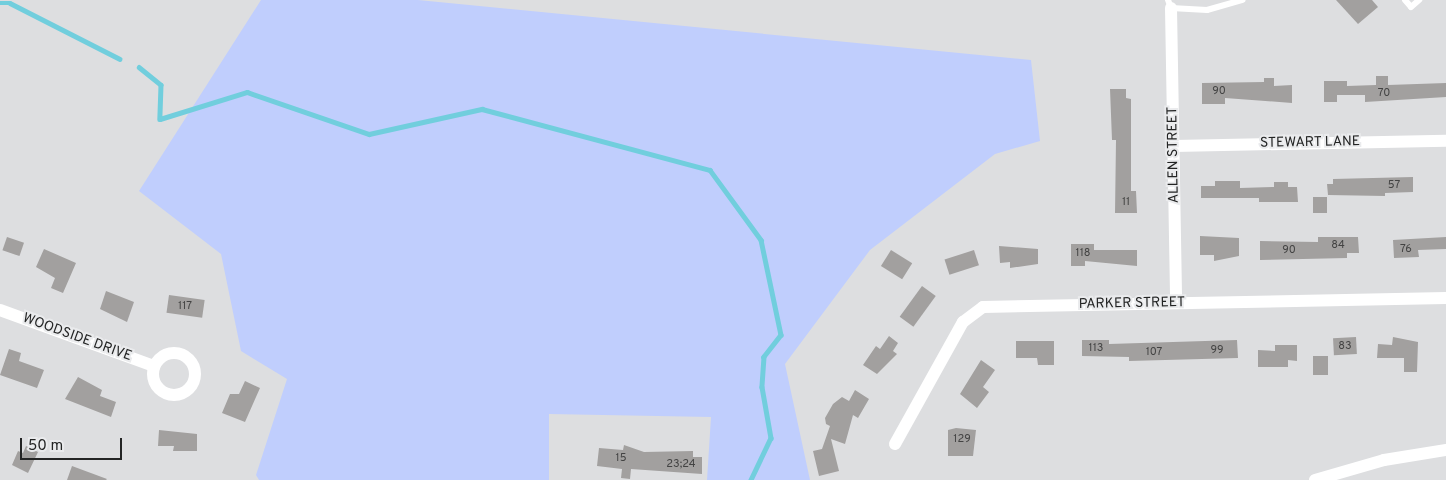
<!DOCTYPE html>
<html>
<head>
<meta charset="utf-8">
<style>
  body { margin:0 }
  #map { position:relative; width:1446px; height:480px; overflow:hidden; background:#dddee0; font-family:Overpass,sans-serif }
  div>[style] { position:absolute }
  .green>* { inset:0; background:#c0cefd }
  .stream>* { height:4.5px; margin:-2.25px; padding:0 2.25px; transform-origin:2.25px; border-radius:2.25px; background:#71cedd }
  .building>* { inset:0; background:#a2a09f; transform-origin:0 0 }
  .lane>* { height:6px; margin:-3px; padding:0 3px; transform-origin:3px; border-radius:3px; background:#fff }
  .street>* { height:12px; margin:-6px; padding:0 6px; transform-origin:6px; border-radius:6px; background:#fff }
  .street>.ring { margin:-6px; padding:0; box-sizing:content-box; background:none; border:12px solid #fff; border-radius:50% }
  span { translate:-50% -50%; white-space:nowrap; text-align:center; line-height:1.15; -webkit-text-stroke:4px #eaebed; paint-order:stroke }
  .number-label { font-size:11px; color:#434343 }
  .number-label span { -webkit-text-stroke-width:0 }
  .street-label { font-size:14px; color:#232424 }
  .scale { position:absolute; left:20px; top:438px; width:102px; height:22px; box-sizing:border-box; border:2px solid #232424; border-top:0; padding-left:6px; font-size:15px; line-height:18px; white-space:nowrap; color:#232424; -webkit-text-stroke:4px #eaebed; paint-order:stroke }
</style>
</head>
<body>
<div id="map">
  <div class="green">
    <div style="clip-path:polygon(261px 0,418px 0,1031px 60px,1040px 141px,995px 154px,870px 250px,785px 364px,810px 480px,707px 480px,711px 417px,549px 414px,549px 480px,259px 480px,256px 475px,287px 379px,241px 351px,221px 254px,139px 191px)"></div>
  </div>
  <div class="stream">
    <div style="left:0;top:3px;width:10px"></div>
    <div style="left:10px;top:3px;width:123px;rotate:27deg"></div>
    <div style="left:139px;top:67px;width:28px;rotate:39deg"></div>
    <div style="left:161px;top:85px;width:34px;rotate:92deg"></div>
    <div style="left:160px;top:119px;width:91px;rotate:-17.2deg"></div>
    <div style="left:247px;top:92px;width:129px;rotate:19deg"></div>
    <div style="left:369px;top:134px;width:116px;rotate:-12.5deg"></div>
    <div style="left:482px;top:109px;width:236px;rotate:15deg"></div>
    <div style="left:710px;top:170px;width:87px;rotate:53.9deg"></div>
    <div style="left:761px;top:240px;width:97px;rotate:78.1deg"></div>
    <div style="left:781px;top:335px;width:28px;rotate:128deg"></div>
    <div style="left:764px;top:357px;width:30px;rotate:94deg"></div>
    <div style="left:762px;top:387px;width:52px;rotate:80deg"></div>
    <div style="left:771px;top:438px;width:47px;rotate:115.5deg"></div>
  </div>
  <div class="building">
    <div style="clip-path:polygon(1336px 0,1372px 0,1378px 7px,1358px 24px)"></div>
    <div style="clip-path:polygon(1376px 76px,1388px 76px,1388px 85px,1446px 83px,1446px 97px,1365px 102px,1365px 95px,1337px 95px,1337px 102px,1324px 102px,1324px 81px,1347px 81px,1347px 86px,1376px 85px)"></div>
    <div style="clip-path:polygon(1264px 78px,1274px 78px,1274px 86px,1292px 85px,1292px 103px,1225px 98px,1225px 104px,1202px 104px,1202px 83px,1264px 82px)"></div>
    <div style="clip-path:polygon(1110px 89px,1126px 89px,1126px 98px,1131px 99px,1131px 191px,1136px 191px,1137px 213px,1115px 213px,1116px 140px,1112px 140px)"></div>
    <div style="clip-path:polygon(1413px 177px,1413px 192px,1385px 193px,1385px 196px,1328px 195px,1327px 184px,1333px 184px,1333px 179px)"></div>
    <div style="clip-path:polygon(1215px 181px,1240px 181px,1240px 188px,1274px 187px,1274px 182px,1288px 182px,1288px 187px,1297px 187px,1298px 202px,1259px 202px,1259px 198px,1201px 198px,1201px 186px,1215px 186px)"></div>
    <div style="left:1327px;top:197px;width:16px;height:14px;rotate:90deg"></div>
    <div style="clip-path:polygon(1200px 236px,1239px 238px,1239px 256px,1214px 261px,1214px 255px,1200px 255px)"></div>
    <div style="left:7px;top:237px;width:18px;height:14px;rotate:19deg"></div>
    <div style="clip-path:polygon(1318px 237px,1358px 237px,1359px 253px,1347px 253px,1347px 258px,1260px 260px,1260px 241px,1318px 242px)"></div>
    <div style="clip-path:polygon(1446px 237px,1446px 249px,1418px 250px,1419px 257px,1394px 258px,1393px 240px)"></div>
    <div style="clip-path:polygon(1071px 244px,1094px 244px,1094px 250px,1137px 250px,1137px 266px,1085px 261px,1085px 266px,1071px 266px)"></div>
    <div style="clip-path:polygon(999px 246px,1038px 249px,1038px 264px,1010px 268px,1010px 262px,1000px 263px)"></div>
    <div style="clip-path:polygon(44px 249px,76px 263px,63px 293px,51px 288px,55px 278px,36px 267px)"></div>
    <div style="left:891px;top:250px;width:25px;height:19px;rotate:32deg"></div>
    <div style="left:974px;top:250px;width:16px;height:31px;rotate:72deg"></div>
    <div style="left:922px;top:286px;width:17px;height:38px;rotate:36deg"></div>
    <div style="clip-path:polygon(106px 291px,134px 302px,127px 322px,100px 309px)"></div>
    <div style="left:169px;top:295px;width:36px;height:18px;rotate:8deg"></div>
    <div style="clip-path:polygon(889px 336px,898px 343px,893px 351px,897px 354px,877px 374px,863px 365px,876px 346px,880px 349px)"></div>
    <div style="left:1356px;top:337px;width:17px;height:23px;rotate:87deg"></div>
    <div style="clip-path:polygon(1393px 337px,1418px 342px,1417px 372px,1404px 372px,1404px 358px,1377px 358px,1378px 344px,1392px 345px)"></div>
    <div style="clip-path:polygon(1082px 340px,1109px 340px,1109px 344px,1237px 340px,1238px 358px,1129px 361px,1129px 357px,1082px 356px)"></div>
    <div style="clip-path:polygon(1016px 341px,1054px 341px,1054px 365px,1038px 365px,1037px 358px,1016px 358px)"></div>
    <div style="clip-path:polygon(1275px 345px,1297px 345px,1297px 361px,1288px 360px,1288px 367px,1258px 367px,1258px 350px,1275px 351px)"></div>
    <div style="clip-path:polygon(9px 349px,21px 353px,19px 361px,44px 370px,37px 388px,0 375px)"></div>
    <div style="left:1313px;top:356px;width:15px;height:19px"></div>
    <div style="clip-path:polygon(981px 360px,995px 370px,983px 387px,989px 392px,977px 408px,960px 394px)"></div>
    <div style="clip-path:polygon(78px 377px,102px 390px,100px 396px,116px 402px,111px 417px,65px 399px)"></div>
    <div style="clip-path:polygon(245px 381px,260px 388px,245px 422px,222px 413px,230px 394px,239px 394px)"></div>
    <div style="clip-path:polygon(855px 390px,869px 399px,858px 418px,853px 415px,845px 444px,831px 439px,839px 471px,819px 476px,813px 451px,822px 449px,830px 426px,826px 424px,825px 418px,833px 404px,842px 397px,849px 401px)"></div>
    <div style="clip-path:polygon(956px 428px,976px 430px,973px 456px,948px 456px,948px 430px)"></div>
    <div style="clip-path:polygon(159px 430px,197px 434px,197px 451px,173px 451px,174px 446px,158px 446px)"></div>
    <div style="clip-path:polygon(624px 445px,644px 452px,693px 451px,693px 457px,702px 457px,702px 474px,631px 469px,630px 479px,621px 478px,622px 469px,597px 466px,599px 448px,623px 450px)"></div>
    <div style="clip-path:polygon(26px 446px,38px 452px,28px 473px,12px 465px,18px 451px,23px 453px)"></div>
    <div style="clip-path:polygon(72px 466px,107px 479px,106px 480px,67px 480px)"></div>
  </div>
  <div class="lane">
    <div style="left:1168px;top:0;width:9px;rotate:69deg"></div>
    <div style="left:1171px;top:8px;width:36px;rotate:3deg"></div>
    <div style="left:1207px;top:10px;width:37px;rotate:-16deg"></div>
    <div style="left:1405px;top:0;width:9px;rotate:49deg"></div>
    <div style="left:1411px;top:7px;width:11px;rotate:-41deg"></div>
  </div>
  <div class="street">
    <div style="left:1171px;top:8px;width:294px;rotate:89deg"></div>
    <div style="left:1174px;top:146px;width:272px;rotate:-1.1deg"></div>
    <div style="left:0;top:310px;width:164px;rotate:20deg"></div>
    <div class="ring" style="left:153px;top:353px;width:30px;height:30px"></div>
    <div style="left:895px;top:444px;width:140px;rotate:-60.9deg"></div>
    <div style="left:963px;top:322px;width:25px;rotate:-37deg"></div>
    <div style="left:983px;top:307px;width:463px;rotate:-1.1deg"></div>
    <div style="left:1315px;top:480px;width:72px;rotate:-16.2deg"></div>
    <div style="left:1384px;top:460px;width:63px;rotate:-9.2deg"></div>
  </div>
  <div class="number-label">
    <span style="left:1219px;top:91px">90</span>
    <span style="left:1384px;top:93px">70</span>
    <span style="left:1394px;top:185px">57</span>
    <span style="left:1126px;top:202px">11</span>
    <span style="left:1338px;top:245px">84</span>
    <span style="left:1406px;top:249px">76</span>
    <span style="left:1289px;top:250px">90</span>
    <span style="left:1083px;top:253px">118</span>
    <span style="left:185px;top:306px">117</span>
    <span style="left:1345px;top:346px">83</span>
    <span style="left:1096px;top:348px">113</span>
    <span style="left:1217px;top:350px">99</span>
    <span style="left:1154px;top:352px">107</span>
    <span style="left:962px;top:439px">129</span>
    <span style="left:621px;top:458px">15</span>
    <span style="left:681px;top:464px">23;24</span>
  </div>
  <div class="street-label">
    <span style="left:1310px;top:143px;rotate:-1deg">STEWART LANE</span>
    <span style="left:1174px;top:155px;rotate:-91deg">ALLEN STREET</span>
    <span style="left:1132px;top:304px;rotate:-1deg">PARKER STREET</span>
    <span style="left:77px;top:338px;rotate:20deg">WOODSIDE DRIVE</span>
  </div>
  <div class="scale">50 m</div>
</div>
</body>
</html>
